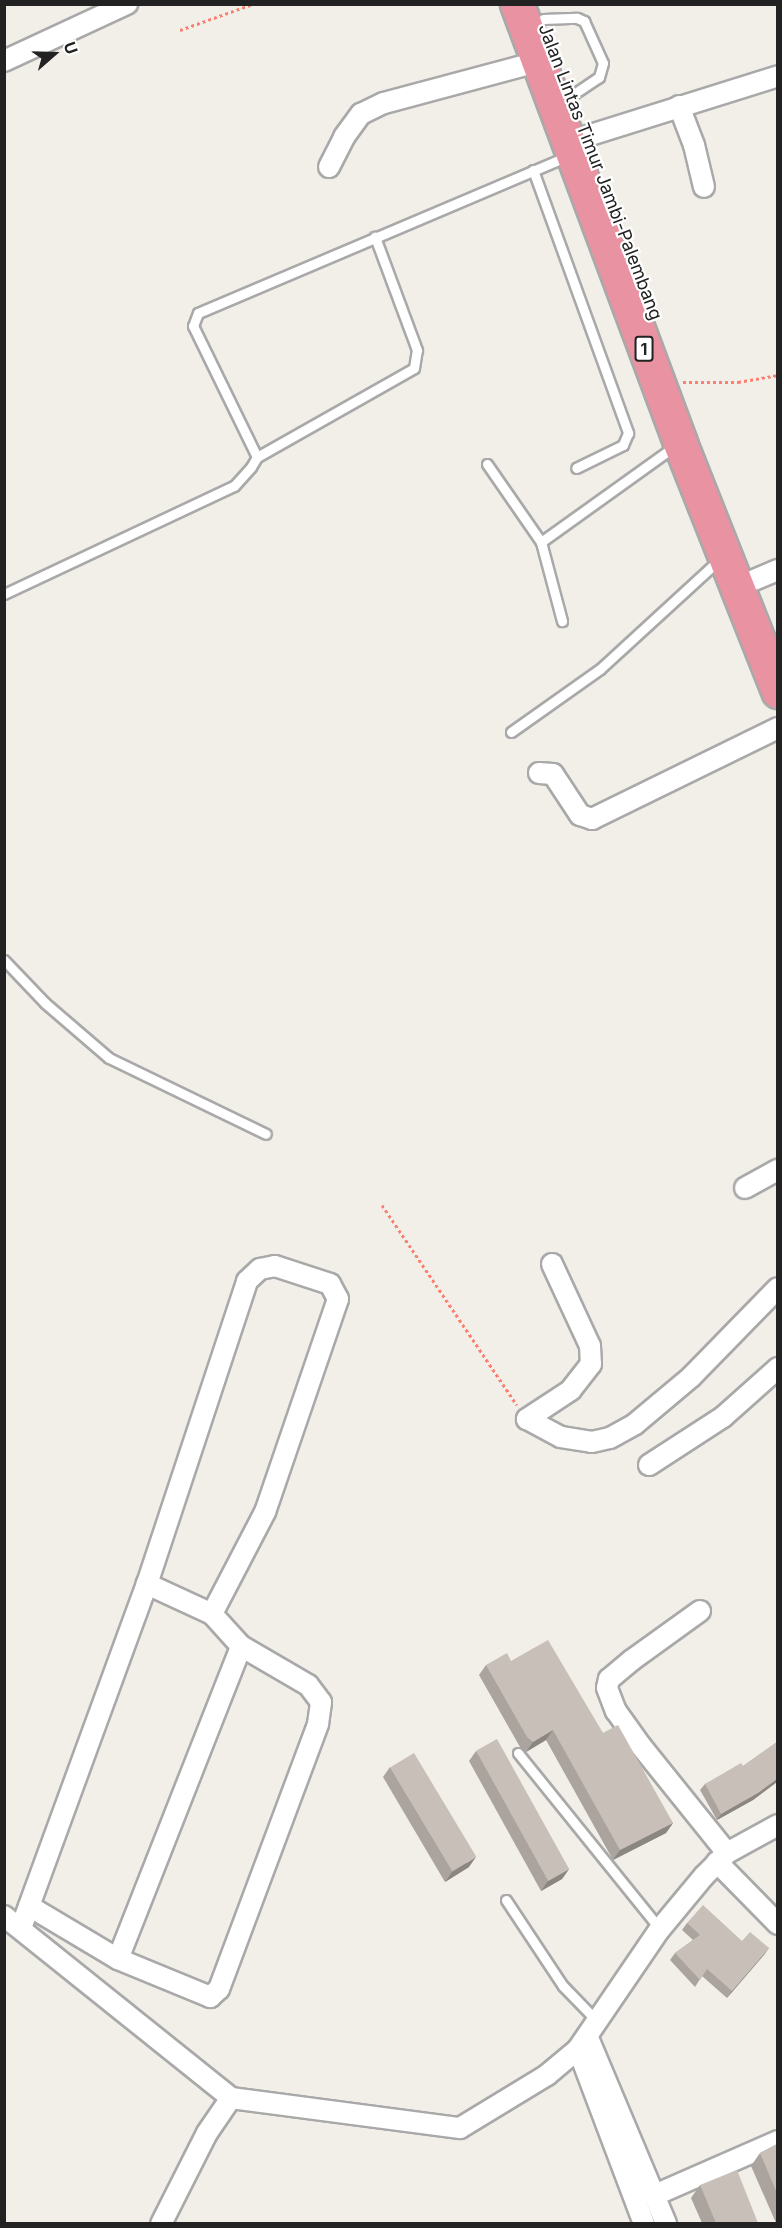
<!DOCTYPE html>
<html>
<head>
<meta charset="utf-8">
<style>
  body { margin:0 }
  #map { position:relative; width:782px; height:2228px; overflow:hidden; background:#f2efe9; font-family:Inter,sans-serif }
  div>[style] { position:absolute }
  .path>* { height:3px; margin-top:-1.5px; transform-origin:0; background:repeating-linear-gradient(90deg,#fa8072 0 3px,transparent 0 6px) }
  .roads { filter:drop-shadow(2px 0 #a9a9a9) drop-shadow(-2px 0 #a9a9a9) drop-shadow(0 2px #a9a9a9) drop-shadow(0 -2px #a9a9a9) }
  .lane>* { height:9px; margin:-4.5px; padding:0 4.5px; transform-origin:4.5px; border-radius:4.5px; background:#fff }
  .street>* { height:20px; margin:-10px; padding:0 10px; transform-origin:10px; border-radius:10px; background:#fff }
  .highway>* { height:33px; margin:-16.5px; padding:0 16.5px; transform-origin:16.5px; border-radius:16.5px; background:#e892a2 }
  .wall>* { inset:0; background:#aba49e }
  .shaded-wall>* { inset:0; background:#8b8681 }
  .building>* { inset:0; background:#c7bfb8; transform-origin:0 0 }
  span { translate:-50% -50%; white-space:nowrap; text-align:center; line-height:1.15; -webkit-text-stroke:4.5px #fff; paint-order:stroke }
  .shield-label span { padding:2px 4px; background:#fff; border:2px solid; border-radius:4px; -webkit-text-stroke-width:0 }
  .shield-label { font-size:16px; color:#222; font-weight:700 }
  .street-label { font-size:18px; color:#222 }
  .frame { position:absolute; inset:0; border:6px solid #222; pointer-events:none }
  .north { position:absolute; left:24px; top:24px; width:60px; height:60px; -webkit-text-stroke:4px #fff; paint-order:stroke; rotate:70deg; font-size:16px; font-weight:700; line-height:24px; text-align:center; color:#222 }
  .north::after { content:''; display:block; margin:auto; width:21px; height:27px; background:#222; clip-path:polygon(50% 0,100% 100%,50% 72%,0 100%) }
</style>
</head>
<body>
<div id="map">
  <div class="path">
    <div style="left:180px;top:30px;width:77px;rotate:-19.6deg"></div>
    <div style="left:683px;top:382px;width:55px"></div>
    <div style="left:738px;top:382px;width:41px;rotate:-9.9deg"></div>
    <div style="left:382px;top:1205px;width:241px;rotate:56deg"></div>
  </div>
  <div class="roads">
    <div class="lane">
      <div style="left:543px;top:19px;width:34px;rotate:-2deg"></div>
      <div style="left:577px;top:18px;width:8px;rotate:23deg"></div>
      <div style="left:584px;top:21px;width:46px;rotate:65.7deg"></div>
      <div style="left:603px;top:63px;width:15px;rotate:106deg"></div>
      <div style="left:599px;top:77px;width:32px;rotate:146deg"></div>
      <div style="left:533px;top:170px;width:280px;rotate:70.1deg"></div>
      <div style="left:628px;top:433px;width:13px;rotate:113deg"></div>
      <div style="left:623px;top:445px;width:52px;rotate:153.9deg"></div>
      <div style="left:257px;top:457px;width:180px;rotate:-29.5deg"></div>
      <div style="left:414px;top:368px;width:18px;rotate:-81deg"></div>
      <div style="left:417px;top:350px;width:121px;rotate:-110.4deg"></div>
      <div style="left:487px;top:464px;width:95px;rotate:55.3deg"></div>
      <div style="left:541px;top:542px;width:165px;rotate:-35.6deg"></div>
      <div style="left:541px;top:542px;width:82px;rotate:75.1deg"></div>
      <div style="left:4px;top:594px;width:254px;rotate:-25.2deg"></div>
      <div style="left:234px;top:486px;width:25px;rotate:-48deg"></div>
      <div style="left:251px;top:467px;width:12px;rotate:-59deg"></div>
      <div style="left:257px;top:457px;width:146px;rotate:-116deg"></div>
      <div style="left:193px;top:326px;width:14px;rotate:-69deg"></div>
      <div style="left:198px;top:313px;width:401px;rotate:-23deg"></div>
      <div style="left:511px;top:732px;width:109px;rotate:-35.3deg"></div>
      <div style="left:600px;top:669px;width:163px;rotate:-42.5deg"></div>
      <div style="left:4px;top:960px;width:59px;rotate:46.4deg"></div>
      <div style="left:45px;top:1003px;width:84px;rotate:40.7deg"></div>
      <div style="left:109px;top:1058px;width:174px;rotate:25.8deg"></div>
      <div style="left:518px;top:1753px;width:226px;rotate:51.1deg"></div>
      <div style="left:506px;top:1900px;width:103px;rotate:56.5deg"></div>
      <div style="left:563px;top:1986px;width:50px;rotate:45.8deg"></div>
    </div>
    <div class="street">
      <div style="left:4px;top:61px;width:136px;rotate:-24.9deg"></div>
      <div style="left:679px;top:106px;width:42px;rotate:69deg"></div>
      <div style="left:694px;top:145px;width:43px;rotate:76.6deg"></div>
      <div style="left:568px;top:142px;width:220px;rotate:-17.4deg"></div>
      <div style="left:329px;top:167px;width:34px;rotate:-63deg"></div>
      <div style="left:344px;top:137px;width:29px;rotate:-54deg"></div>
      <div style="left:361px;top:114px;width:25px;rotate:-26deg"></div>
      <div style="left:384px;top:103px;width:158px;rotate:-15deg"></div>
      <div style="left:754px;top:580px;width:26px;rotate:-23deg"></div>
      <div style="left:539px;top:773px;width:14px;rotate:4deg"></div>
      <div style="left:553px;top:774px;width:49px;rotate:56.6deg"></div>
      <div style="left:580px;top:815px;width:13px;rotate:18deg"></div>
      <div style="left:592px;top:819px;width:207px;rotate:-26.1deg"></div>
      <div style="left:745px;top:1188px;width:38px;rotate:-29deg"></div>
      <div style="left:552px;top:1264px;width:90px;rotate:65.1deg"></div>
      <div style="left:590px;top:1346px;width:18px;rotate:87deg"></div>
      <div style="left:591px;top:1364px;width:33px;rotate:128deg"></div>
      <div style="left:571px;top:1390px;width:53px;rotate:146.6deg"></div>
      <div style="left:527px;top:1419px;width:38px;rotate:28deg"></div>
      <div style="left:561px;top:1437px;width:31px;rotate:9deg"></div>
      <div style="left:592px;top:1442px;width:18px;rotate:-13deg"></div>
      <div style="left:610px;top:1438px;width:29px;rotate:-29deg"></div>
      <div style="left:635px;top:1424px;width:73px;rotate:-40deg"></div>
      <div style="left:691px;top:1377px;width:124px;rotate:-45.7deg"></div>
      <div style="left:649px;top:1465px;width:88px;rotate:-33deg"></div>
      <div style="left:723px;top:1417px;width:74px;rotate:-41.7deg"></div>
      <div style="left:700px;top:1611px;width:84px;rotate:144.2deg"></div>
      <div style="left:632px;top:1660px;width:30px;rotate:140deg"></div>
      <div style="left:609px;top:1679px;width:9px;rotate:103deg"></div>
      <div style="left:607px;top:1688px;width:25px;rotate:69deg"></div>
      <div style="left:616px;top:1711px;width:43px;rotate:54.5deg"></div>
      <div style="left:641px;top:1746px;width:137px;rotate:51.2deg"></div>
      <div style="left:717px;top:1862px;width:87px;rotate:45.5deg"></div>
      <div style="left:29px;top:1906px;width:104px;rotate:30.8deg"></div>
      <div style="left:118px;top:1959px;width:100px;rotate:22.4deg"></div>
      <div style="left:210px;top:1997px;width:12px;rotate:-42deg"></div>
      <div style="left:219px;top:1989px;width:283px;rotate:-69.5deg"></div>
      <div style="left:318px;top:1724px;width:22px;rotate:-82deg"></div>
      <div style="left:321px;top:1702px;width:21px;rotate:-127deg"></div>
      <div style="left:308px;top:1685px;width:78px;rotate:-149.8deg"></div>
      <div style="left:241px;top:1646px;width:43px;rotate:-132.2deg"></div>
      <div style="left:212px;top:1614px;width:72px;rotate:-155.2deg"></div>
      <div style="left:4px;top:1916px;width:291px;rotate:38.7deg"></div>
      <div style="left:231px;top:2098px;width:231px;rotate:7.5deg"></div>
      <div style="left:460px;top:2128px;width:102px;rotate:-31.3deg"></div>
      <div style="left:547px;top:2075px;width:40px;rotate:-40deg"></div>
      <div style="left:578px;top:2049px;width:145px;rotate:-55.7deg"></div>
      <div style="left:660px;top:1929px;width:69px;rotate:-50.3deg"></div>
      <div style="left:704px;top:1876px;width:33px;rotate:-45deg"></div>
      <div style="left:727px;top:1853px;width:58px;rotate:-28.8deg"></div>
      <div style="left:21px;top:1928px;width:366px;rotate:-69.9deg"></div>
      <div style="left:147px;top:1584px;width:319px;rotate:-71.7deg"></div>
      <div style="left:247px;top:1281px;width:18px;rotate:-43deg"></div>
      <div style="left:260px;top:1269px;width:15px;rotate:-11deg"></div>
      <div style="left:275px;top:1266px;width:58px;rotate:18.1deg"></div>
      <div style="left:330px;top:1284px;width:17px;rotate:62deg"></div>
      <div style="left:338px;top:1299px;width:225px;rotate:108.9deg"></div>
      <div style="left:265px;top:1512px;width:115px;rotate:117.5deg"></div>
      <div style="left:118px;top:1959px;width:336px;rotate:-68.5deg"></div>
      <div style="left:588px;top:2038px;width:202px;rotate:67.2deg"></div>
      <div style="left:578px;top:2049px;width:187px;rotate:69.3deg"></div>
      <div style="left:655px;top:2195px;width:134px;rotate:-23.7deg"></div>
      <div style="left:161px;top:2224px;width:102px;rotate:-63.2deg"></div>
      <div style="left:207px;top:2133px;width:42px;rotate:-55.6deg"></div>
    </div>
    <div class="highway">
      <div style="left:517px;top:4px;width:468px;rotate:69.6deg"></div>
      <div style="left:680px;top:443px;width:267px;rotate:68.4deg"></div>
    </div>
  </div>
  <div class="wall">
    <div style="clip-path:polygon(511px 1661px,603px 1733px,673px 1823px,666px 1833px,613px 1860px,546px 1740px,526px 1752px,520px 1747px,479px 1675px,486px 1665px)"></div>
    <div style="clip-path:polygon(777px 1742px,777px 1782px,753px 1800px,717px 1820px,700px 1790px,705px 1784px,743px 1766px)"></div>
    <div style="clip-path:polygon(476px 1751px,569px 1869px,562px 1879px,541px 1891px,469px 1761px)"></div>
    <div style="clip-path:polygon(390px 1767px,469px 1867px,445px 1882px,383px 1777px)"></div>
    <div style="clip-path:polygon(687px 1923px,742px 1941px,769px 1948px,727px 1998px,702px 1976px,695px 1987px,670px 1960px,675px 1953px,693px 1940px,682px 1930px)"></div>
    <div style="clip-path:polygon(777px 2144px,777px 2223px,776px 2223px,751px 2166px,760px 2153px)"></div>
    <div style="clip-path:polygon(700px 2185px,758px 2223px,702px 2223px,691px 2198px)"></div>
  </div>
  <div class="shaded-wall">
    <div style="clip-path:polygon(553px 1730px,546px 1740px,526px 1752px,533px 1742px)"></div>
    <div style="clip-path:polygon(777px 1779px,777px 1782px,753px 1800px,717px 1820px,721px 1814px)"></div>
    <div style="clip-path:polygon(673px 1823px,666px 1833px,613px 1860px,620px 1850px)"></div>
    <div style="clip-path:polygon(476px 1857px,469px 1867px,445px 1882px,452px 1872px)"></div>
    <div style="clip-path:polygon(569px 1869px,562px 1879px,541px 1891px,548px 1881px)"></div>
    <div style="clip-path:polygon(769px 1948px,764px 1955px,727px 1998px,732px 1991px)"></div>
  </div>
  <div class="building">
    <div style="clip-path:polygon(548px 1640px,603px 1733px,618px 1725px,673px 1823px,620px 1850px,553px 1730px,533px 1742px,527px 1737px,486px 1665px,507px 1653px,511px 1661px)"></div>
    <div style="left:497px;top:1739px;width:149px;height:24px;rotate:61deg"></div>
    <div style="clip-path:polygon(777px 1742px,777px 1779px,758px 1793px,721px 1814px,705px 1784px,741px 1763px,743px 1766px)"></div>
    <div style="left:414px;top:1753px;width:121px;height:28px;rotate:59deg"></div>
    <div style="clip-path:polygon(703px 1905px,742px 1941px,750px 1932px,769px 1948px,732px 1991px,707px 1969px,700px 1980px,675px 1953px,700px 1935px,687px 1923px)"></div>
    <div style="clip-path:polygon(777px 2144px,777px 2193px,760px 2153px)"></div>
    <div style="clip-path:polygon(737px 2170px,758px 2223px,716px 2223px,700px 2185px)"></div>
  </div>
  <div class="shield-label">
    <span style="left:644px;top:349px">1</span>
  </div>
  <div class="street-label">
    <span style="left:600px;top:172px;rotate:69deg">Jalan Lintas Timur Jambi-Palembang</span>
  </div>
  <div class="frame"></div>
  <div class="north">U</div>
</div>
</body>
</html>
